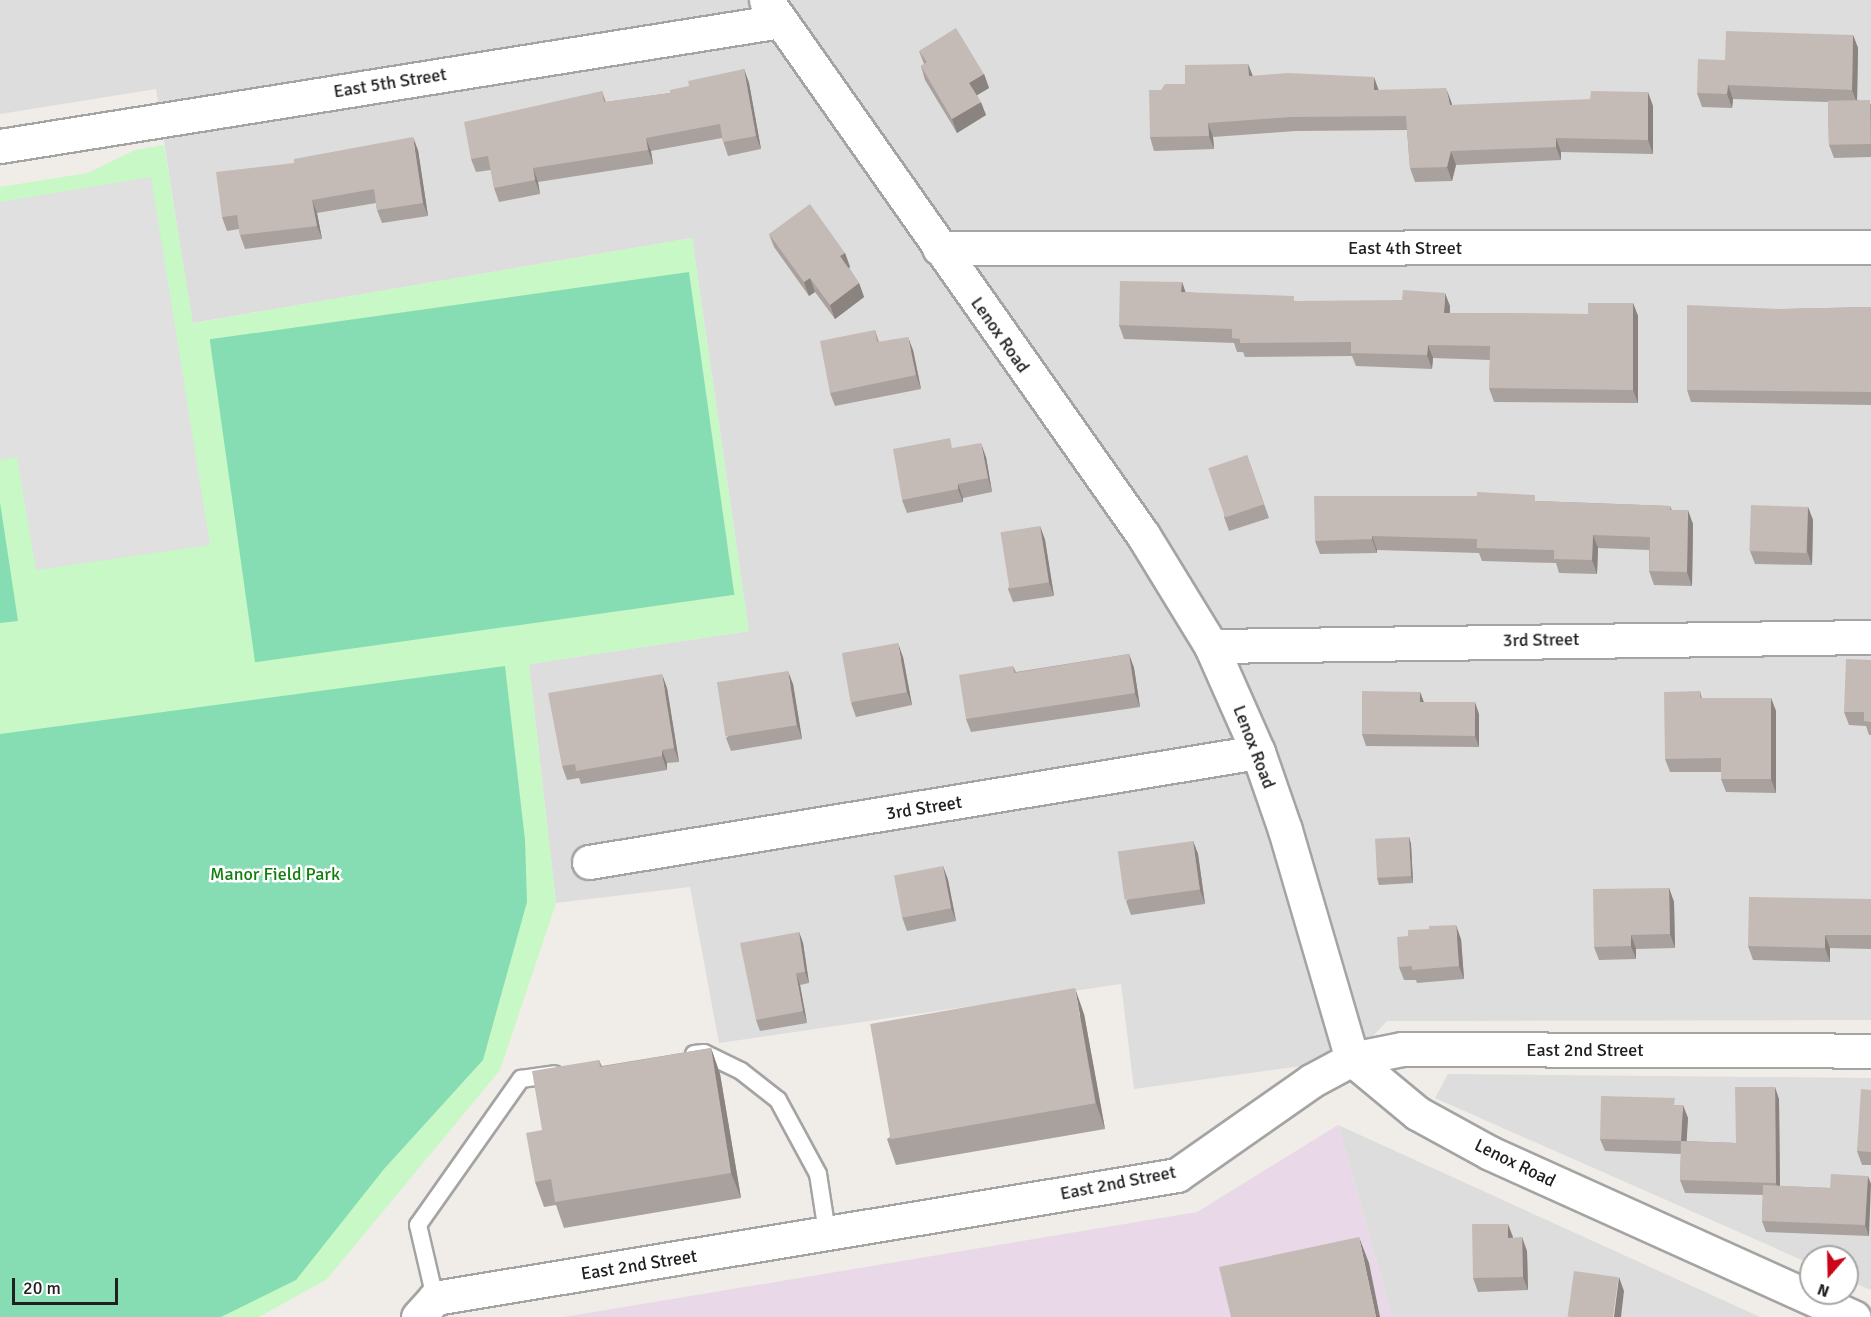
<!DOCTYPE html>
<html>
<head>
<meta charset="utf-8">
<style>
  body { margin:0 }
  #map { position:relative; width:1871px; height:1317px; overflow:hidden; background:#f0ece7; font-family:Signika,sans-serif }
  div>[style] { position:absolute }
  .residential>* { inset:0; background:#dedddd }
  .industrial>* { inset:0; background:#e9d9e8 }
  .park>* { inset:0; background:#c7f8c6 }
  .pitch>* { inset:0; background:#87ddb3; transform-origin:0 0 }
  .parking>* { inset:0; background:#e0e0e0 }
  .roads { filter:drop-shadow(2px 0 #a4a4a4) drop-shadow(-2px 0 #a4a4a4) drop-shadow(0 2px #a4a4a4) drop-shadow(0 -2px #a4a4a4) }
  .service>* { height:16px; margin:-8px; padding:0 8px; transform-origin:8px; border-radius:8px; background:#fff }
  .minor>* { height:33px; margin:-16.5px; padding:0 16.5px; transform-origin:16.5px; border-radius:16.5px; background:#fff }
  .tertiary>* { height:33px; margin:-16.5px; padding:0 16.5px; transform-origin:16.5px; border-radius:16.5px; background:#fff }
  .wall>* { inset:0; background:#a9a19d }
  .shaded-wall>* { inset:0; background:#8a837f }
  .building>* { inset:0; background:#c5bbb6; transform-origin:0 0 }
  span { translate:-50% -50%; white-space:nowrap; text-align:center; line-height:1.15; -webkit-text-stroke:5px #fff; paint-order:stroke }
  .street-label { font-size:18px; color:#202020 }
  .park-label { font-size:18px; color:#117e0f }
  .north { position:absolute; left:1799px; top:1245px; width:60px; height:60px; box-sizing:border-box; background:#fff; border:2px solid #a6a6a6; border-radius:50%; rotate:200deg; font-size:16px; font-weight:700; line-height:24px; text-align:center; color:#202020 }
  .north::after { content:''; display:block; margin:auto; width:21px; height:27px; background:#cb051a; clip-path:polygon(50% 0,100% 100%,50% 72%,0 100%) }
  .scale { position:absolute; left:12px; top:1278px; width:106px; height:27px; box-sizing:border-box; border:3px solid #202020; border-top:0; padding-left:8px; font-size:18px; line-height:21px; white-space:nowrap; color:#202020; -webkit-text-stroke:4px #fff; paint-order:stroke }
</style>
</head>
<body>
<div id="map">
  <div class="residential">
    <div style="clip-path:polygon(0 0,1871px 0,1871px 1020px,1387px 1021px,1352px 1059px,1134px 1089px,1121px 984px,719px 1043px,690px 887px,556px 903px,529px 664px,749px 631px,692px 238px,192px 323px,156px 89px,0 114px)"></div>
    <div style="clip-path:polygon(1448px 1074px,1871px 1078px,1871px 1290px,1847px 1280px,1847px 1257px,1811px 1257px,1811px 1264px,1435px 1098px)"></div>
    <div style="clip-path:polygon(1338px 1125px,1760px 1317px,1392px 1317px)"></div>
  </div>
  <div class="industrial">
    <div style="clip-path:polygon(1338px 1125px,1392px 1317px,564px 1317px,1197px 1212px)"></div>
  </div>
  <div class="park">
    <div style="clip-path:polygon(164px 145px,193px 323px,692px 238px,749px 631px,529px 664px,556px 903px,500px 1070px,327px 1279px,259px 1317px,0 1317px,0 187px,88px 173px,135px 150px)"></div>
  </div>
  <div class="pitch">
    <div style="left:689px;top:272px;width:326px;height:484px;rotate:82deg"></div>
    <div style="clip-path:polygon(0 502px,18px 621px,0 623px)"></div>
    <div style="clip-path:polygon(505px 666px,525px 840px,527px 902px,483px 1060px,384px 1169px,296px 1280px,221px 1317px,0 1317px,0 734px)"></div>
  </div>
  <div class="parking">
    <div style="clip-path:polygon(151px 177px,210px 545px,36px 570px,17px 457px,0 460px,0 202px)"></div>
  </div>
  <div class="roads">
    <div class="service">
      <div style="left:694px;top:1054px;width:10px;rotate:-6deg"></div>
      <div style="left:704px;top:1053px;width:41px;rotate:25.9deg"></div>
      <div style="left:741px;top:1071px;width:47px;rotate:38.1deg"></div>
      <div style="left:778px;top:1100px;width:84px;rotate:61.6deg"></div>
      <div style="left:818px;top:1174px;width:59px;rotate:81.2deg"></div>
      <div style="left:435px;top:1298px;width:75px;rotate:-103.1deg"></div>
      <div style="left:418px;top:1225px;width:179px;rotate:-54.8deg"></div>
      <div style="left:521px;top:1079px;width:34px;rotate:-8deg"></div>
    </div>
    <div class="minor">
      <div style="left:0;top:146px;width:790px;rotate:-9.1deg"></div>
      <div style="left:939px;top:248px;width:932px;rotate:-0.06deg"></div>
      <div style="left:1211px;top:646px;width:660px;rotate:-0.78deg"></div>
      <div style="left:589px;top:862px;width:678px;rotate:-9.34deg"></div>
      <div style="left:1352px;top:1059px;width:85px;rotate:39.7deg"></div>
      <div style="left:1417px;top:1113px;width:83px;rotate:28.7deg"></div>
      <div style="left:1490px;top:1153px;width:399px;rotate:24.3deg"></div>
      <div style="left:418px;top:1317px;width:25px;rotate:-48deg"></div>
      <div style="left:435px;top:1298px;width:752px;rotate:-9.41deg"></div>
      <div style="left:1177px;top:1175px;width:164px;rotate:-35deg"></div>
      <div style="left:1311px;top:1081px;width:47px;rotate:-28.2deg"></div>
      <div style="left:1352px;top:1059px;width:51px;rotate:-11.3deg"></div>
      <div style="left:1402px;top:1049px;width:469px;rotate:0.2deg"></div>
    </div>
    <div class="tertiary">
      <div style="left:766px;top:0;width:654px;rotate:54.83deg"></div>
      <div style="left:1143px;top:535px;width:130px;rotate:58.5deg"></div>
      <div style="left:1211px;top:646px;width:116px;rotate:66.1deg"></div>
      <div style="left:1258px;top:752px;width:83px;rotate:70.9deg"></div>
      <div style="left:1285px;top:830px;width:239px;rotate:73.7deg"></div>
    </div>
  </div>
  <div class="wall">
    <div style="clip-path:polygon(1853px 35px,1858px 48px,1857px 100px,1871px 104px,1871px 157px,1834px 158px,1829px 145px,1828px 102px,1733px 99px,1732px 108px,1702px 107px,1697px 93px,1725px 60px)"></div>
    <div style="clip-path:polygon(919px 51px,984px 74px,989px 88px,977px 95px,986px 115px,957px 133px,925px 80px,921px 66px,924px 64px)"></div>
    <div style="clip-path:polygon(1248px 64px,1253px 76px,1379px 90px,1451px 101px,1452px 105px,1653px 106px,1653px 154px,1561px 152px,1561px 160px,1456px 165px,1452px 181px,1415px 182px,1410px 168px,1407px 130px,1296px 131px,1213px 137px,1214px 149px,1154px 151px,1150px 137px,1161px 90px,1185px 84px)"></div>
    <div style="clip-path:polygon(744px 69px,749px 83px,761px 149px,728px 156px,722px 138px,651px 151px,653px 164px,538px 182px,540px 194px,499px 202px,494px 188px,491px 170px,476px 172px,471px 159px,602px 91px,606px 102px,670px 93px)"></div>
    <div style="clip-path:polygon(418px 150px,428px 216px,382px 223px,377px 210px,376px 203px,317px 213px,322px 239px,245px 249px,240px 235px,239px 229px,227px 231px,222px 217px)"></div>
    <div style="clip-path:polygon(769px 234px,845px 253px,850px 267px,849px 268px,859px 283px,864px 297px,835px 319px,815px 292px,809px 296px,774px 247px)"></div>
    <div style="clip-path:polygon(1182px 282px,1185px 292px,1296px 301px,1450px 306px,1450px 313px,1588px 314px,1633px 303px,1638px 316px,1638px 403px,1494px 402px,1489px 388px,1490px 360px,1433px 358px,1432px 369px,1356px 366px,1352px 356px,1245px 357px,1243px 352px,1237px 352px,1234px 343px,1124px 339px,1119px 325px)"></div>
    <div style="clip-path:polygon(1871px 307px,1871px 405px,1691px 402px,1687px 390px,1783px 309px)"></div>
    <div style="clip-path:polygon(875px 330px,879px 342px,913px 350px,921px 389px,835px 406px,830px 393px)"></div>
    <div style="clip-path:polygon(954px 448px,986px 457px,992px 492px,963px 498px,963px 502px,907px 513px,902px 500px)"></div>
    <div style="clip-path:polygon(1247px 455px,1269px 518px,1229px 531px,1224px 517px)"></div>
    <div style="clip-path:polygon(1537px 501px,1670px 506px,1672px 510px,1693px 524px,1692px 586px,1654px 585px,1649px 571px,1649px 550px,1598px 548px,1597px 574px,1559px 573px,1556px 563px,1482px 561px,1479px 553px,1377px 550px,1377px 553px,1320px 554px,1315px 541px)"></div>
    <div style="clip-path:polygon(1808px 507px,1813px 520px,1812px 565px,1755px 564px,1750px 551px)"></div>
    <div style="clip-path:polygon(1040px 526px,1045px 540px,1054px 596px,1013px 602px,1008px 589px)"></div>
    <div style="clip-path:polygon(1129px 654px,1134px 668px,1140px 707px,971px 732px,966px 719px,1013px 666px,1016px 672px)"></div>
    <div style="clip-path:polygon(903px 657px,912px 705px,856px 717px,851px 703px)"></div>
    <div style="clip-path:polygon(1871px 660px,1871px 735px,1869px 735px,1866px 726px,1849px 725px,1844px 712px)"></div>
    <div style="clip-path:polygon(793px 684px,802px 739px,731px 751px,726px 738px)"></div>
    <div style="clip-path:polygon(667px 688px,679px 762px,667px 763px,667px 770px,581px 784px,579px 778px,567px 780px,562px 766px)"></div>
    <div style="clip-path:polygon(1700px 691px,1702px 698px,1771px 698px,1776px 711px,1776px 793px,1726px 792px,1721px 779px,1721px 772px,1670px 772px,1665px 759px)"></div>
    <div style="clip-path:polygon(1420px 692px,1424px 702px,1479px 714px,1479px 747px,1366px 746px,1362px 734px)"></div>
    <div style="clip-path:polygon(1409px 837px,1411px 844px,1413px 883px,1379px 885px,1377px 878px)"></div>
    <div style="clip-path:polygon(1193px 841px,1198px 854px,1205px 904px,1131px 915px,1126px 901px)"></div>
    <div style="clip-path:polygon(943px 866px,948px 880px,956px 921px,907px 931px,902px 917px)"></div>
    <div style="clip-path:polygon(1669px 888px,1674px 902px,1675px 948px,1636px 949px,1636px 959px,1599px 960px,1594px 947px)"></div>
    <div style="clip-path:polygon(1871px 899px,1871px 949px,1830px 948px,1830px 962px,1753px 960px,1748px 946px)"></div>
    <div style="clip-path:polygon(799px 932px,803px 943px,809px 983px,800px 985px,807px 1023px,760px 1031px,756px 1020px)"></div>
    <div style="clip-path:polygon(1461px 939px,1464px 979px,1417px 983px,1416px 980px,1404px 980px,1399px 967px)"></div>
    <div style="clip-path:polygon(1084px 1014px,1105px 1129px,896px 1165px,887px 1139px)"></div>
    <div style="clip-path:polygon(711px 1048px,720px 1074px,741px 1198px,564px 1228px,556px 1205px,544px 1207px,535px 1182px,542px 1130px,599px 1060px,602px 1066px)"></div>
    <div style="clip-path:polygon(1871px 1090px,1871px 1165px,1862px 1165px,1857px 1151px)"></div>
    <div style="clip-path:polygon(1779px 1099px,1780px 1186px,1830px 1188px,1868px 1176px,1869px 1236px,1766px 1232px,1762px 1221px,1763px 1195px,1685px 1193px,1680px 1180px,1681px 1154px,1605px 1151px,1600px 1139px,1677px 1105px,1688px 1118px,1686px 1141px,1736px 1143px)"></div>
    <div style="clip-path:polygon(1513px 1238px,1527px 1251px,1528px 1290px,1478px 1292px,1473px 1278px)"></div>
  </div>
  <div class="shaded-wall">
    <div style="clip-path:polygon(1853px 35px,1858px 48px,1857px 103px,1852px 90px)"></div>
    <div style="clip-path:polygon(1248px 64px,1253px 77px,1249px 76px)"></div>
    <div style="clip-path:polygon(744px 69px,749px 83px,761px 149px,756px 136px)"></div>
    <div style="clip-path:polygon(984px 74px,989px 88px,974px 97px,969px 83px)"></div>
    <div style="clip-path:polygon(1374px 77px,1379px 91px,1374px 90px)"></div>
    <div style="clip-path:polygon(1728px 85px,1733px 99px,1732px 108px,1727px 94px)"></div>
    <div style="clip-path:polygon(1446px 88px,1451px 101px,1455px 118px,1450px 105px)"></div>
    <div style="clip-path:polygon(1648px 92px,1653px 106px,1653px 154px,1648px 140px)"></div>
    <div style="clip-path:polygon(981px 102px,986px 115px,957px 133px,952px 119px)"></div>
    <div style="clip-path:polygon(1208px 123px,1213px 137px,1214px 149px,1209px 136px)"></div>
    <div style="clip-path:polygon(413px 137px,418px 150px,428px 216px,423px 203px)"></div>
    <div style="clip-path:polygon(646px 138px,651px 151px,653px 164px,648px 150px)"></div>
    <div style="clip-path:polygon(1556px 138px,1561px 152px,1561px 160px,1556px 147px)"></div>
    <div style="clip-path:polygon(1451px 151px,1456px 165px,1452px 181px,1447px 167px)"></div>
    <div style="clip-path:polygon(533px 168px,538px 182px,540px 194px,535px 180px)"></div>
    <div style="clip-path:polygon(312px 200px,317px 213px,322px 239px,317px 226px)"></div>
    <div style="clip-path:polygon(845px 253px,850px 267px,845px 270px,840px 256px)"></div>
    <div style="clip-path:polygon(810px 278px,815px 292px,809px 296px,804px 282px)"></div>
    <div style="clip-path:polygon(1182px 282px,1187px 296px,1181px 292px)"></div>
    <div style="clip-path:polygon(859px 283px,864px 297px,835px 319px,830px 305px)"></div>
    <div style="clip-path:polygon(1445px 293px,1450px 306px,1449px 327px,1444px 313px)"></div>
    <div style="clip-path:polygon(1633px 303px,1638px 316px,1638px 403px,1633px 390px)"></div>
    <div style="clip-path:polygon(908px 337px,913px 350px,921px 389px,916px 375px)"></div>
    <div style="clip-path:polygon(1428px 345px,1433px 358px,1432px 369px,1427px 355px)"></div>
    <div style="clip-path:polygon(981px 443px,986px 457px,992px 492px,988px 478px)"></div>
    <div style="clip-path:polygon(958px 484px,963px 498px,963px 502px,958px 489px)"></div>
    <div style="clip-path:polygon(1808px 507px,1813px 520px,1812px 565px,1807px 551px)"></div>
    <div style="clip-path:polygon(1688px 510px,1693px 524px,1692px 586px,1687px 572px)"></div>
    <div style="clip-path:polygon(1040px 526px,1045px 540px,1054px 596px,1049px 582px)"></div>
    <div style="clip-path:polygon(1593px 535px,1598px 548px,1597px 574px,1592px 560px)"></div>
    <div style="clip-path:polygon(1372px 536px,1377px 550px,1377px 553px,1372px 539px)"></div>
    <div style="clip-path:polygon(898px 643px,903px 657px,912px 705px,907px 692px)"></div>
    <div style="clip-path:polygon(1129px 654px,1134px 668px,1140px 707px,1135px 693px)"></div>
    <div style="clip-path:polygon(788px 671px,793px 684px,802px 739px,797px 725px)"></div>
    <div style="clip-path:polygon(662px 674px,667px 688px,679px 762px,674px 748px)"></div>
    <div style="clip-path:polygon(1420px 692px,1424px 703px,1420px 702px)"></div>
    <div style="clip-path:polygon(1771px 698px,1776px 711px,1776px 793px,1771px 779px)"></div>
    <div style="clip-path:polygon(1475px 702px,1479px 714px,1479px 747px,1475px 736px)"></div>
    <div style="clip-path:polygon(662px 750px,667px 763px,667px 770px,662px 756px)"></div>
    <div style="clip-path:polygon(1409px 837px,1411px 844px,1413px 883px,1411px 876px)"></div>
    <div style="clip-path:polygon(1193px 841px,1198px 854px,1205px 904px,1200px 890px)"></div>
    <div style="clip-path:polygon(943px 866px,948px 880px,956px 921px,951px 908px)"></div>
    <div style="clip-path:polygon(1669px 888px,1674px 902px,1675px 948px,1670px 934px)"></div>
    <div style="clip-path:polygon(1456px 925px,1461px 939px,1464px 979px,1459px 966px)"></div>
    <div style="clip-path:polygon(799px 932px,803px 943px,809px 983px,805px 972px)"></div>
    <div style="clip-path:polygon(1631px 935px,1636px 949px,1636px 959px,1631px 946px)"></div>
    <div style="clip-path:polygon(1825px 935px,1830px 948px,1830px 962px,1825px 948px)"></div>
    <div style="clip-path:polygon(796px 973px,800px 985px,807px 1023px,803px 1011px)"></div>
    <div style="clip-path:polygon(1075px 988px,1084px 1014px,1105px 1129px,1096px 1103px)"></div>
    <div style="clip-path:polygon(711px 1048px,720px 1074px,741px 1198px,731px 1173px)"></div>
    <div style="clip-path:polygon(1775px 1087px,1779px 1099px,1780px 1195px,1776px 1183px)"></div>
    <div style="clip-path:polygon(1683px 1105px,1688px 1118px,1686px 1153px,1681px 1141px)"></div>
    <div style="clip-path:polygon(1868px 1176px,1871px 1184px,1869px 1236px,1865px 1225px)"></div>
    <div style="clip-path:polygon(1508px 1224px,1513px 1237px,1513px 1252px,1508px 1238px)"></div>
    <div style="clip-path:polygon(1359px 1237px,1369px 1263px,1380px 1317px,1376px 1317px)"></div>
    <div style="clip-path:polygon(1522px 1237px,1527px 1251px,1528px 1290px,1523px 1277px)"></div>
    <div style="clip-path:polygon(1619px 1277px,1624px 1291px,1621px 1317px,1614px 1317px)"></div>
  </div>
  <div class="building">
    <div style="clip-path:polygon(956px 28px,984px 74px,969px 83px,981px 102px,952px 119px,921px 66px,927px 62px,919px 51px)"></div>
    <div style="clip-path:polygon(1726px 31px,1853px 35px,1852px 90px,1728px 85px,1727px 94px,1697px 93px,1698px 59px,1725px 60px)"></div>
    <div style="clip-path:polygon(1248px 64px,1249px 76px,1288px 73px,1374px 77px,1374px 90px,1446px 88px,1450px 105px,1590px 99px,1591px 91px,1648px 92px,1648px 140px,1556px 138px,1556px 147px,1451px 151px,1447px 167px,1410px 168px,1406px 116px,1291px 117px,1208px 123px,1209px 136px,1150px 137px,1149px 90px,1161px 90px,1165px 84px,1185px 84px,1185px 65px)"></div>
    <div style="clip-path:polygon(744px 69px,756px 136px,723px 142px,720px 124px,646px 138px,648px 150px,533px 168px,535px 180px,494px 188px,488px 156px,471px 159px,464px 122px,602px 91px,604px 102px,670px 93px,670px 90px,689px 86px,688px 81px)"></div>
    <div style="left:1870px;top:100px;width:44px;height:42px;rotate:89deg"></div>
    <div style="clip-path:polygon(413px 137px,423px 203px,377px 210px,374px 189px,312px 200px,317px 226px,240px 235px,237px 215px,222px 217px,216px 172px,294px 163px,294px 159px)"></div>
    <div style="clip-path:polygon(810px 204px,845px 253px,840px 256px,859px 283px,830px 305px,810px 278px,804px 282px,769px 234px)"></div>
    <div style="clip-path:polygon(1120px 281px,1182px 282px,1181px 292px,1294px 296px,1294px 301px,1402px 300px,1403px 290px,1445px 293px,1444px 313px,1588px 314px,1588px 303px,1633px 303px,1633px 390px,1489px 388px,1490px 346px,1428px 345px,1427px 355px,1351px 353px,1351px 342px,1240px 343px,1240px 339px,1232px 338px,1232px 329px,1119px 325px)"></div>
    <div style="clip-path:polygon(1687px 305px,1783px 309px,1871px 307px,1871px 392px,1687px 390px)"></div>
    <div style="clip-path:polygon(875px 330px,877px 342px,908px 337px,916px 375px,830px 393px,820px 341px)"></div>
    <div style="clip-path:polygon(950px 438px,952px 448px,981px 443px,988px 478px,958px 484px,958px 489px,902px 500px,893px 449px)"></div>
    <div style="left:1247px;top:455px;width:52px;height:41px;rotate:71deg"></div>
    <div style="clip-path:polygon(1477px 492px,1535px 495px,1535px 501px,1670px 506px,1670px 510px,1688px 510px,1687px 572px,1649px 571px,1650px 537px,1593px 535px,1592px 560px,1554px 559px,1554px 550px,1477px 548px,1477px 539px,1372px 536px,1372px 539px,1315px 541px,1314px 496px,1477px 496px)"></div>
    <div style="left:1751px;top:505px;width:57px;height:46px;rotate:2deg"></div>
    <div style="left:1040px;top:526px;width:57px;height:40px;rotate:81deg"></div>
    <div style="left:898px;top:643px;width:50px;height:57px;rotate:80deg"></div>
    <div style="clip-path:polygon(1129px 654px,1135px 693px,966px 719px,959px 675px,1013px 666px,1014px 673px)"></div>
    <div style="clip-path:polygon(1846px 659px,1871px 660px,1871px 722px,1864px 721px,1864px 712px,1844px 712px)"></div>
    <div style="left:788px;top:671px;width:55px;height:72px;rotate:81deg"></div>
    <div style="clip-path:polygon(662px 674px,674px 748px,662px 750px,662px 756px,576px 771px,575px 764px,562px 766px,548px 693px)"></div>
    <div style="clip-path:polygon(1362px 691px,1420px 692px,1420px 702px,1475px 702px,1475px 736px,1362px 734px)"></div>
    <div style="clip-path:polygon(1700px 691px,1700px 698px,1771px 698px,1771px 779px,1721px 779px,1721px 758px,1665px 759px,1664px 692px)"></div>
    <div style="left:1409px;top:837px;width:39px;height:34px;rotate:87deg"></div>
    <div style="left:1193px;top:841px;width:49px;height:76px;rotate:82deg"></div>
    <div style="left:943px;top:866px;width:43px;height:50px;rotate:79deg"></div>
    <div style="clip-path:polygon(1669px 888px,1670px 934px,1631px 935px,1631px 946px,1594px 947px,1593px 889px)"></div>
    <div style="clip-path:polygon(1749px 897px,1871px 899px,1871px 935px,1825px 935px,1825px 948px,1748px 946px)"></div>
    <div style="clip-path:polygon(1456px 925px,1459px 966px,1412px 970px,1412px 966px,1399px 967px,1397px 937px,1408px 936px,1408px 930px,1429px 929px,1429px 926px)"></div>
    <div style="clip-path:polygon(799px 932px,805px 972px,796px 973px,803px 1011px,756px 1020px,740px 943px)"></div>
    <div style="left:1075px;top:988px;width:117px;height:208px;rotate:80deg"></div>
    <div style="clip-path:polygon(711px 1048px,731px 1173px,555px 1202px,551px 1179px,535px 1182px,526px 1133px,542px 1130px,532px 1071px,599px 1060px,600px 1067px)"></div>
    <div style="clip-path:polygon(1735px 1087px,1775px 1087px,1776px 1183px,1680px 1180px,1681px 1141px,1600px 1139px,1601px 1096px,1675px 1098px,1674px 1105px,1683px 1105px,1681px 1141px,1736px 1143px)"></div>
    <div style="clip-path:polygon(1861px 1089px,1871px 1090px,1871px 1152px,1857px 1151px)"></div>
    <div style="clip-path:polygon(1831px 1174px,1868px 1176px,1865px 1225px,1762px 1221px,1763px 1185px,1830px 1188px)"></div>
    <div style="clip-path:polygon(1472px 1224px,1508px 1224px,1508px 1238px,1522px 1237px,1523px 1277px,1473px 1278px)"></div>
    <div style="clip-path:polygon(1359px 1237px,1376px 1317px,1231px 1317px,1219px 1267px)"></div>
    <div style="left:1574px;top:1271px;width:45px;height:46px;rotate:8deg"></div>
  </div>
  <div class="street-label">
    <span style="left:390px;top:83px;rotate:-9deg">East 5th Street</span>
    <span style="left:1405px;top:248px">East 4th Street</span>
    <span style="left:1000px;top:335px;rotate:55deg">Lenox Road</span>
    <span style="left:1541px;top:640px;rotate:-1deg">3rd Street</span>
    <span style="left:1254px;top:747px;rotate:69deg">Lenox Road</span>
    <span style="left:924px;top:808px;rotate:-9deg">3rd Street</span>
    <span style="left:1585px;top:1050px">East 2nd Street</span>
    <span style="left:1515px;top:1163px;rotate:26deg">Lenox Road</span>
    <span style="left:1118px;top:1183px;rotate:-11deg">East 2nd Street</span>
    <span style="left:639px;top:1265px;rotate:-9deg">East 2nd Street</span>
  </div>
  <div class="park-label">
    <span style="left:275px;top:874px">Manor Field Park</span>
  </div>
  <div class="north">N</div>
  <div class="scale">20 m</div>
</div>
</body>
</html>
